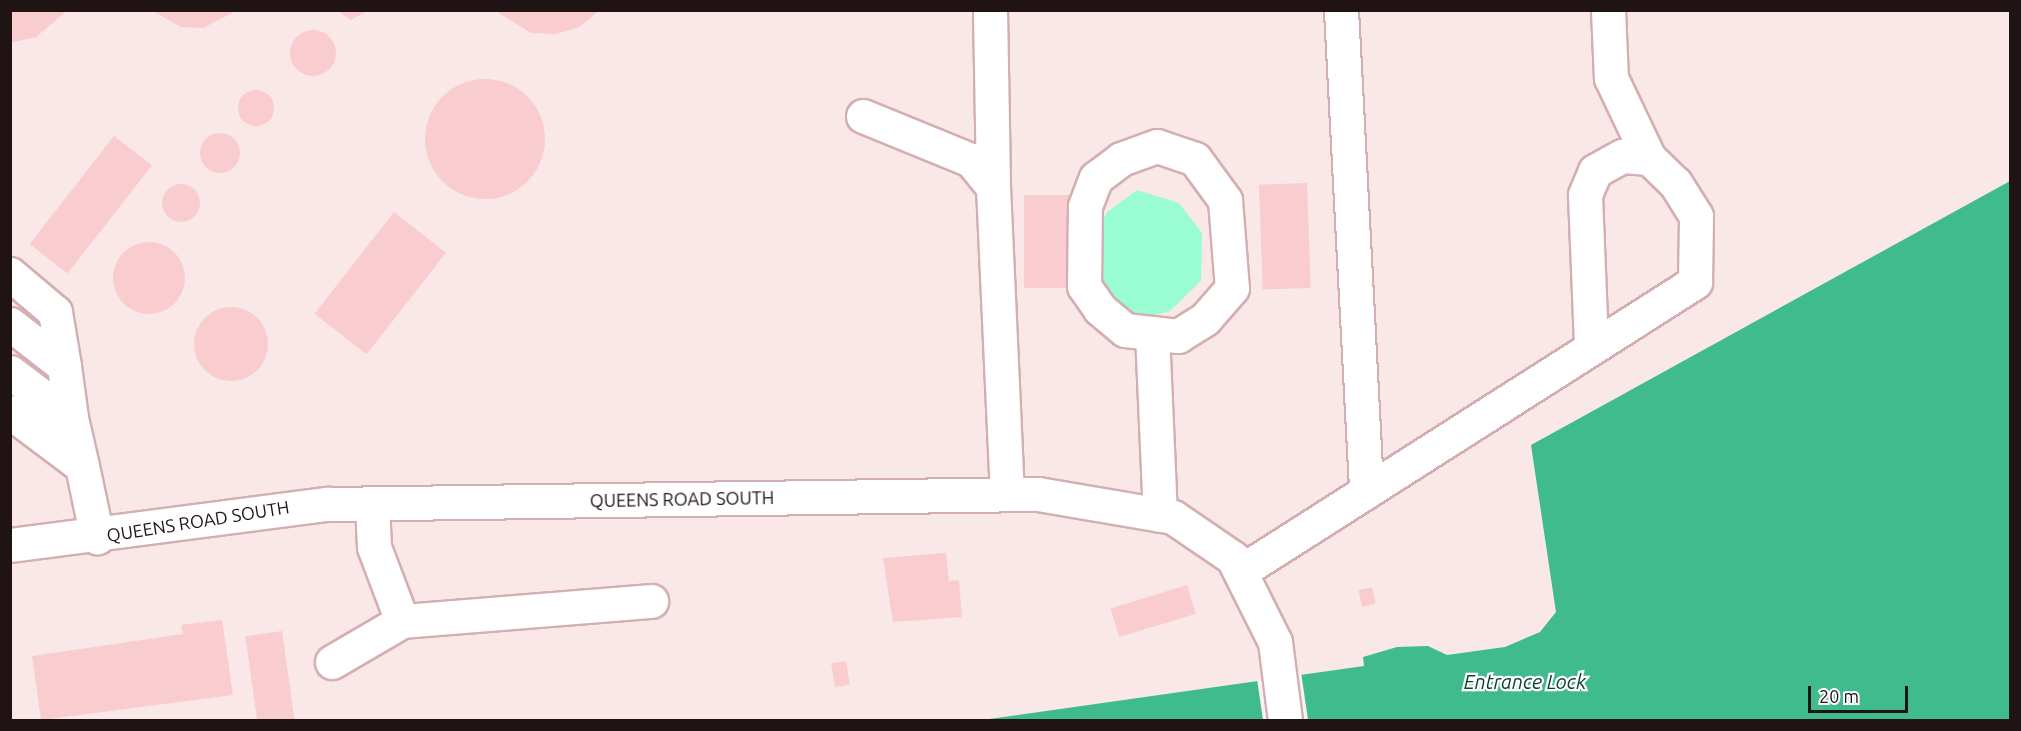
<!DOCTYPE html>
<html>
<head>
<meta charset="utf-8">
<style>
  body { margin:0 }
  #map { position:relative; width:2021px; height:731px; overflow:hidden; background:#faf2f2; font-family:Ubuntu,sans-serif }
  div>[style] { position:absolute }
  .built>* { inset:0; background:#fae7e8 }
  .green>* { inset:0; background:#99fcd2 }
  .water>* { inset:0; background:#40bb8e }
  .pier>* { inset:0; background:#faf2f2 }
  .building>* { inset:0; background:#f9ccd0; transform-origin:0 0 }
  .round { border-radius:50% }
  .roads { filter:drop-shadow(2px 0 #d3afb2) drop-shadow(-2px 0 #d3afb2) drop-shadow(0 2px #d3afb2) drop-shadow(0 -2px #d3afb2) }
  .minor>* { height:33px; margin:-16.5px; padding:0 16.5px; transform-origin:16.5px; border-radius:16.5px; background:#fff }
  span { translate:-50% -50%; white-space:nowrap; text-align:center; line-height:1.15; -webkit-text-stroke:4.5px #fff; paint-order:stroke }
  .street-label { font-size:18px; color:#201314 }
  .water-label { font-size:20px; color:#0d412f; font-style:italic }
  .frame { position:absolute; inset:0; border:12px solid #201314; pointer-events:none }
  .scale { position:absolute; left:1808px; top:686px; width:100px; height:27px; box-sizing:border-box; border:3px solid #201314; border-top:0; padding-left:8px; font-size:18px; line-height:21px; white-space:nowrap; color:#201314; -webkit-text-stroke:4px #fff; paint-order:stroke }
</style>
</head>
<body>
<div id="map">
  <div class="built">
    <div style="clip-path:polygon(10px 11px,2010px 11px,2010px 181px,1770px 315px,1556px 613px,1570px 720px,11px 720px)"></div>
  </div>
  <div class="green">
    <div style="clip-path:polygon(1137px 190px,1179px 203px,1202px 233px,1201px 281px,1170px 311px,1150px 316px,1118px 308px,1096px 271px,1099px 228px,1107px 212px)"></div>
  </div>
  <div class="water">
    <div style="clip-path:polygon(2010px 181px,2010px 720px,982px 720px,1364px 666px,1363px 657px,1397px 647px,1428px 646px,1447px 655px,1505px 647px,1540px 632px,1556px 612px,1531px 445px)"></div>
  </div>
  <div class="pier">
    <div style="clip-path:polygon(1301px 672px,1308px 720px,1263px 720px,1257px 679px)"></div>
  </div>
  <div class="building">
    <div style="clip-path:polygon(10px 10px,68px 10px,36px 37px,10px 43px)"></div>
    <div style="clip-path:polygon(151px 10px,238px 10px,203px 28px,181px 27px)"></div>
    <div style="clip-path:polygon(336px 10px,369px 10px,351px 20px)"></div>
    <div style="clip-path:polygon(494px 10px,600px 10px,579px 27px,556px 34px,531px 33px)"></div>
    <div class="round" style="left:290px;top:30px;width:46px;height:46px"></div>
    <div class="round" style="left:425px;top:79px;width:120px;height:120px"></div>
    <div class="round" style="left:238px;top:90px;width:36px;height:36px"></div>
    <div class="round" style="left:200px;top:133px;width:40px;height:40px"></div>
    <div style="left:114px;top:136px;width:48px;height:137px;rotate:38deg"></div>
    <div style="left:1307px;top:183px;width:105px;height:48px;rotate:88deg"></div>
    <div class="round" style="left:162px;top:184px;width:38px;height:38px"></div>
    <div style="left:1024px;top:195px;width:55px;height:93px"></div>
    <div style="left:394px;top:212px;width:66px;height:129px;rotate:38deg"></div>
    <div class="round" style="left:113px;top:242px;width:72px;height:72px"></div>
    <div class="round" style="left:194px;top:307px;width:74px;height:74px"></div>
    <div style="clip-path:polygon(946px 553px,949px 581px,959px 580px,962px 617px,893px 622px,883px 558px)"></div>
    <div style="left:1187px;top:585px;width:30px;height:80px;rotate:73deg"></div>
    <div style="left:1372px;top:587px;width:17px;height:14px;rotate:77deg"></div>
    <div style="clip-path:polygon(222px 620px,233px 695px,41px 720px,32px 656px,183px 634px,181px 625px)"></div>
    <div style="left:282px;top:631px;width:90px;height:37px;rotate:82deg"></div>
    <div style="left:846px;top:661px;width:24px;height:15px;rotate:81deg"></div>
  </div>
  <div class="roads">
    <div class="minor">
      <div style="left:990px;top:10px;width:177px;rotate:89deg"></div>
      <div style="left:1341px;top:10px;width:482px;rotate:87deg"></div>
      <div style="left:1608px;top:10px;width:68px;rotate:87.5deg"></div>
      <div style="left:1611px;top:78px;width:89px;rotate:64.6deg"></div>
      <div style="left:863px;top:116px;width:117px;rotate:22.2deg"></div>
      <div style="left:971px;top:160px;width:35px;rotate:51deg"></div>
      <div style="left:993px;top:187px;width:307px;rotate:87.4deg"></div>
      <div style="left:1157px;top:146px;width:40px;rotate:18.9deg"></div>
      <div style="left:1195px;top:159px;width:51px;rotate:53.8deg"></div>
      <div style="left:1225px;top:200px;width:88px;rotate:85.5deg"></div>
      <div style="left:1232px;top:288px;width:41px;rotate:131.1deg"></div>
      <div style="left:1205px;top:319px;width:32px;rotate:148deg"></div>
      <div style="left:1178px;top:336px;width:53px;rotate:-173.5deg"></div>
      <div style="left:1125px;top:330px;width:33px;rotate:-140deg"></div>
      <div style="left:1100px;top:309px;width:28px;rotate:-125deg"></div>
      <div style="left:1084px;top:286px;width:80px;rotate:-89.3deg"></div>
      <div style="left:1085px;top:206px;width:30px;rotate:-69deg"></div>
      <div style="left:1096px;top:178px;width:31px;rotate:-37deg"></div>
      <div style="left:1121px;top:159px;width:38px;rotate:-20deg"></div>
      <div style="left:10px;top:274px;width:59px;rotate:40.2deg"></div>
      <div style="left:55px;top:312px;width:55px;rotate:80.5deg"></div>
      <div style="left:10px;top:324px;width:68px;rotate:37.9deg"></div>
      <div style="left:64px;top:366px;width:52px;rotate:82.3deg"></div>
      <div style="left:1152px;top:333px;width:182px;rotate:87.5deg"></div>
      <div style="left:10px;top:372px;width:76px;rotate:37deg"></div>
      <div style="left:71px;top:418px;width:49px;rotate:77.1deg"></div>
      <div style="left:10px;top:412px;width:90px;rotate:36.9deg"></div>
      <div style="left:82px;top:466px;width:73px;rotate:78.1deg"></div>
      <div style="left:372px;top:503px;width:44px;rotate:87.4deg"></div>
      <div style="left:374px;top:547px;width:79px;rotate:69.3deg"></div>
      <div style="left:402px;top:621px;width:250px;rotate:-4.6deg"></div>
      <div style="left:10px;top:545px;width:320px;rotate:-7.4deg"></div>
      <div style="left:327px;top:504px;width:711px;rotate:-0.81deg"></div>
      <div style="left:1038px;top:494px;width:137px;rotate:9.7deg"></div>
      <div style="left:1173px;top:517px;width:73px;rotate:34.3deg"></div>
      <div style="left:1233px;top:558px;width:94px;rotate:63.4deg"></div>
      <div style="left:1275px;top:642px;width:79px;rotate:82.7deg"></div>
      <div style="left:1243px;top:570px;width:536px;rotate:-32.5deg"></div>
      <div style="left:1695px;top:282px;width:66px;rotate:-89.1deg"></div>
      <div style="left:1696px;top:216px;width:39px;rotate:-122deg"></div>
      <div style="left:1675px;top:183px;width:36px;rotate:-136deg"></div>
      <div style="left:1649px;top:158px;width:27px;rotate:-176deg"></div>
      <div style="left:1622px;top:156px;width:31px;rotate:151deg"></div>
      <div style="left:1595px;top:171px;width:26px;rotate:113deg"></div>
      <div style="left:1585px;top:195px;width:149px;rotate:87.7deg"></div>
      <div style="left:332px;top:662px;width:81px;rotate:-30.4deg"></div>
    </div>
  </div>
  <div class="street-label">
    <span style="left:682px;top:499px;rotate:-1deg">QUEENS ROAD SOUTH</span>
    <span style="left:198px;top:521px;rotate:-9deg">QUEENS ROAD SOUTH</span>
  </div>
  <div class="water-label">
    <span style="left:1525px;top:681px">Entrance Lock</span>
  </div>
  <div class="frame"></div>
  <div class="scale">20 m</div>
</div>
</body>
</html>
